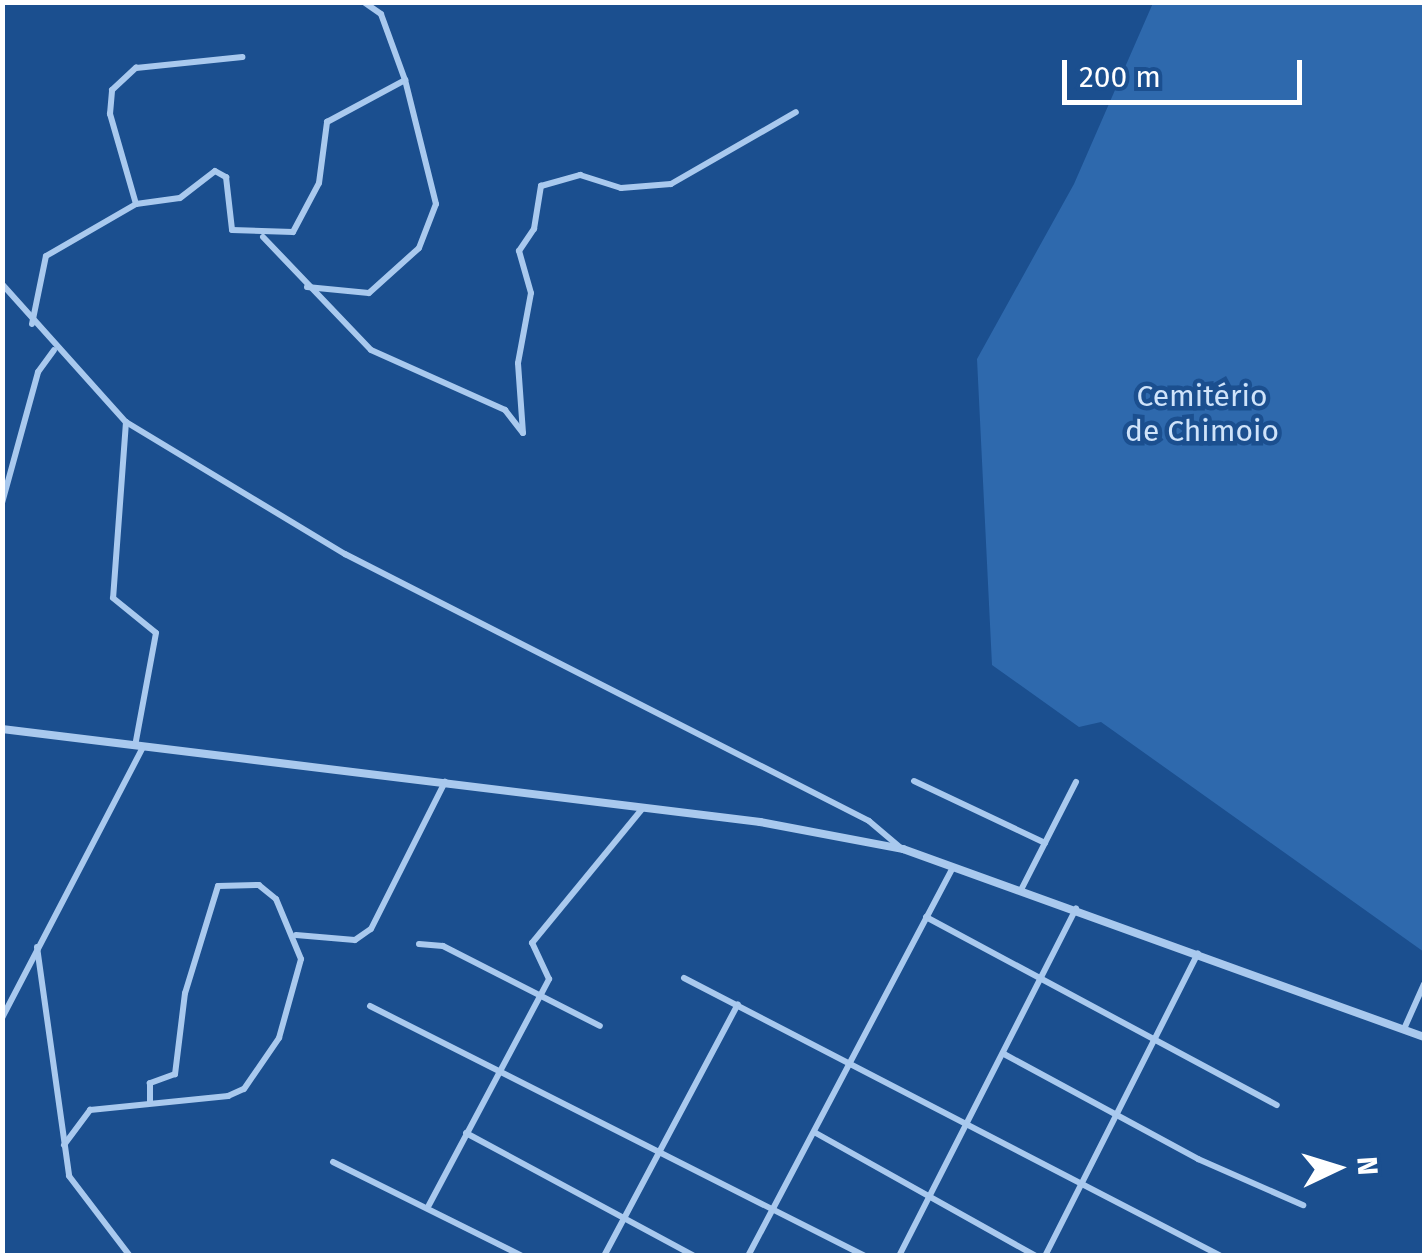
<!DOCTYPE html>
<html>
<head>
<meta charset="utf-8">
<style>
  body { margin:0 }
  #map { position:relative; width:1427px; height:1258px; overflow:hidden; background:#1b4f8f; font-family:"Fira Sans",sans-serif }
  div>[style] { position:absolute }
  .green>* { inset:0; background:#2e69ad }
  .minor>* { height:6px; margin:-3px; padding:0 3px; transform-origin:3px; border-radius:3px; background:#a9c9ee }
  .tertiary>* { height:8px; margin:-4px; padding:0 4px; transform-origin:4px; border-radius:4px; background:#a9c9ee }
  span { translate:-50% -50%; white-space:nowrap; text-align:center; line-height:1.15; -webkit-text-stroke:9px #1b4f8f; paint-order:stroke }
  .park-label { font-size:30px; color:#cfe3fa }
  .frame { position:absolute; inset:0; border:5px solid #fff; pointer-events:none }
  .north { position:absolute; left:1287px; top:1118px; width:100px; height:100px; -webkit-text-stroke:8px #1b4f8f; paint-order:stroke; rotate:86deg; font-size:28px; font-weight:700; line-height:40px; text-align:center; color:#fff }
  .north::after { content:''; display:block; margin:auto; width:35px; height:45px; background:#fff; clip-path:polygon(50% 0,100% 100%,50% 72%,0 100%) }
  .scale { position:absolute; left:1062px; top:60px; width:240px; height:45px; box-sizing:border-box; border:5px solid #fff; border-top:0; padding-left:12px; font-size:30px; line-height:35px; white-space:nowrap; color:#fff; -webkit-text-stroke:8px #1b4f8f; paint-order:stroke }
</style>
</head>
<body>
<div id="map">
  <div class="green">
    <div style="clip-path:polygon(1153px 3px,1424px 3px,1424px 952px,1101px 722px,1079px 727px,992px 665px,977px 359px,1074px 184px)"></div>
  </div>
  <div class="minor">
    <div style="left:136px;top:204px;width:94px;rotate:-106.1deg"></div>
    <div style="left:110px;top:114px;width:24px;rotate:-85deg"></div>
    <div style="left:112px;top:90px;width:33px;rotate:-43deg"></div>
    <div style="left:136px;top:68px;width:107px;rotate:-5.9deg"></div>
    <div style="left:263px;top:237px;width:156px;rotate:46.3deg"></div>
    <div style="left:371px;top:350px;width:147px;rotate:24.1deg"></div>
    <div style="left:505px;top:410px;width:29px;rotate:52deg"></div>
    <div style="left:2px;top:284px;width:186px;rotate:48.1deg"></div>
    <div style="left:126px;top:422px;width:256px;rotate:31.1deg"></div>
    <div style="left:345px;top:554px;width:588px;rotate:27deg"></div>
    <div style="left:869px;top:821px;width:43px;rotate:40.3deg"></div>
    <div style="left:307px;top:287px;width:62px;rotate:5.5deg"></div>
    <div style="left:369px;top:293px;width:67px;rotate:-42deg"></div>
    <div style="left:419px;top:248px;width:47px;rotate:-68.9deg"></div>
    <div style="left:436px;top:204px;width:128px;rotate:-104deg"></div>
    <div style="left:405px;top:80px;width:70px;rotate:-110deg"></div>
    <div style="left:381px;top:14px;width:21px;rotate:-145deg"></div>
    <div style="left:32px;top:324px;width:69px;rotate:-78.4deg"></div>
    <div style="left:46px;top:256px;width:104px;rotate:-30deg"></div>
    <div style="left:136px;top:204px;width:44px;rotate:-7.8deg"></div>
    <div style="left:180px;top:198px;width:44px;rotate:-37.6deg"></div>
    <div style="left:215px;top:171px;width:13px;rotate:29deg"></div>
    <div style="left:226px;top:177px;width:53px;rotate:83.5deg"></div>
    <div style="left:232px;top:230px;width:61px;rotate:1.9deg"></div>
    <div style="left:293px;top:232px;width:55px;rotate:-62deg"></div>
    <div style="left:319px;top:183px;width:62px;rotate:-82.5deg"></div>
    <div style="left:327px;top:122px;width:89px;rotate:-28.3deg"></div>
    <div style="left:126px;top:422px;width:176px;rotate:94.2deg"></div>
    <div style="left:113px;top:598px;width:55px;rotate:39.1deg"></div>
    <div style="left:156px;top:633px;width:115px;rotate:100.5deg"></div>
    <div style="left:523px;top:433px;width:70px;rotate:-94.1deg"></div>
    <div style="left:518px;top:363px;width:71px;rotate:-79.5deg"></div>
    <div style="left:531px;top:293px;width:44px;rotate:-105.9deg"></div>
    <div style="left:519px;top:251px;width:27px;rotate:-56deg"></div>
    <div style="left:534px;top:229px;width:44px;rotate:-80.8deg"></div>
    <div style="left:541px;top:186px;width:41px;rotate:-15.8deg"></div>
    <div style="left:580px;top:175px;width:43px;rotate:17.6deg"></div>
    <div style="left:621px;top:188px;width:50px;rotate:-4.6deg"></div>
    <div style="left:671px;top:184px;width:144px;rotate:-29.9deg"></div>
    <div style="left:2px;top:503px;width:136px;rotate:-74.6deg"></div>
    <div style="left:38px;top:372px;width:27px;rotate:-54deg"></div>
    <div style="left:914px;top:781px;width:145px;rotate:25.3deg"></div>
    <div style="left:1022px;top:888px;width:119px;rotate:-63deg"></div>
    <div style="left:926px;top:917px;width:398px;rotate:28.2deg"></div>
    <div style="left:296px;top:935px;width:59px;rotate:4.8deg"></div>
    <div style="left:355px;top:940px;width:19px;rotate:-35deg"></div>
    <div style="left:371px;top:929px;width:165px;rotate:-63.3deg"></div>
    <div style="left:419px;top:944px;width:24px;rotate:5deg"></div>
    <div style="left:443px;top:946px;width:176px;rotate:27deg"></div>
    <div style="left:37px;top:947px;width:231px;rotate:82deg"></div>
    <div style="left:69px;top:1176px;width:101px;rotate:52.7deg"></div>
    <div style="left:684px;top:978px;width:605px;rotate:27.37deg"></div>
    <div style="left:370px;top:1006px;width:555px;rotate:26.8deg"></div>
    <div style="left:2px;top:1018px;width:305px;rotate:-62.5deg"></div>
    <div style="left:1404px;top:1029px;width:49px;rotate:-66deg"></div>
    <div style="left:1004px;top:1054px;width:221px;rotate:28.4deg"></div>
    <div style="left:1198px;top:1159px;width:115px;rotate:23.7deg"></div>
    <div style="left:814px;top:1132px;width:254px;rotate:29.2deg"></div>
    <div style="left:466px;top:1133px;width:259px;rotate:28.3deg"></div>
    <div style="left:64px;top:1145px;width:44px;rotate:-53.4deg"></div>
    <div style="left:90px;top:1110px;width:139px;rotate:-5.8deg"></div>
    <div style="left:228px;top:1096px;width:17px;rotate:-24deg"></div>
    <div style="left:244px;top:1089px;width:62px;rotate:-55.5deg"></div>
    <div style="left:279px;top:1038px;width:82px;rotate:-74.4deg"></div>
    <div style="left:301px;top:959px;width:65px;rotate:-112.6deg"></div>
    <div style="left:276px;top:899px;width:22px;rotate:-141deg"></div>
    <div style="left:259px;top:885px;width:41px;rotate:178.6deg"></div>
    <div style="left:218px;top:886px;width:112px;rotate:107.1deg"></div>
    <div style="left:185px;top:993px;width:82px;rotate:97deg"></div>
    <div style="left:175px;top:1074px;width:27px;rotate:160deg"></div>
    <div style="left:150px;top:1083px;width:19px;rotate:90deg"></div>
    <div style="left:333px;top:1162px;width:211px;rotate:26.4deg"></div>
    <div style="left:429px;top:1205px;width:256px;rotate:-62deg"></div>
    <div style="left:549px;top:979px;width:40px;rotate:-115deg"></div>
    <div style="left:532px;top:943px;width:175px;rotate:-50.6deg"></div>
    <div style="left:604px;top:1256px;width:285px;rotate:-62deg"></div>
    <div style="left:748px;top:1256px;width:440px;rotate:-62.2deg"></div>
    <div style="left:899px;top:1256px;width:390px;rotate:-63deg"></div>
    <div style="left:1045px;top:1256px;width:339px;rotate:-63.2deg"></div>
  </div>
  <div class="tertiary">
    <div style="left:2px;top:729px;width:764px;rotate:6.99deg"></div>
    <div style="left:760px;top:822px;width:146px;rotate:10.7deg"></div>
    <div style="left:903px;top:849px;width:554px;rotate:19.84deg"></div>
  </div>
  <div class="park-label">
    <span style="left:1202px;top:413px">Cemitério<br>de Chimoio</span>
  </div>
  <div class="frame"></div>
  <div class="north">N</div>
  <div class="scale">200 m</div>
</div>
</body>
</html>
